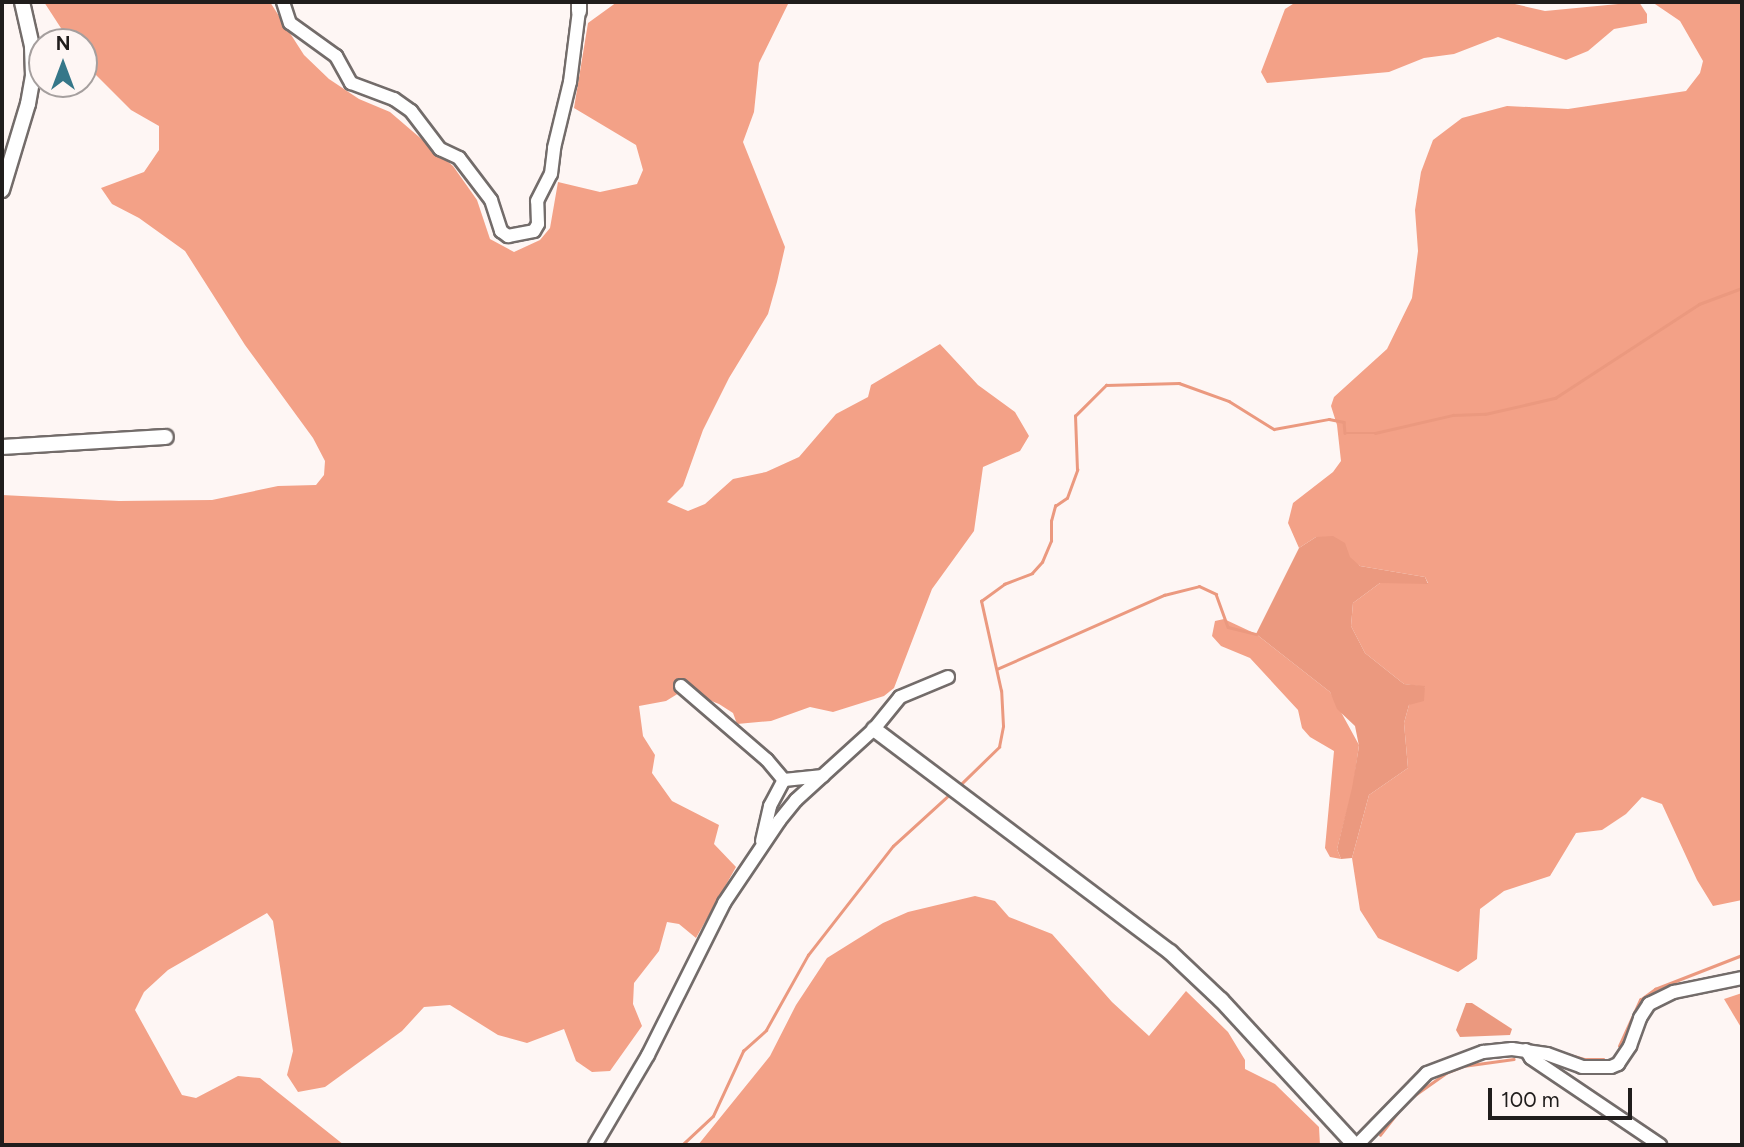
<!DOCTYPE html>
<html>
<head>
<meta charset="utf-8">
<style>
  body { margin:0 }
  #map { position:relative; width:1744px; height:1147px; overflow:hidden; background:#fef6f4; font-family:Figtree,sans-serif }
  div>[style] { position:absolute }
  .forest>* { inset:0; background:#f3a187 }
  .water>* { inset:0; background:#eb997f }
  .stream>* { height:2.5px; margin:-1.25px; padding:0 1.25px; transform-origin:1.25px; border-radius:1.25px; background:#eb997f }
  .roads { filter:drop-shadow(2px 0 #736c6a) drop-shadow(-2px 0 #736c6a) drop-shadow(0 2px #736c6a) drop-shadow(0 -2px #736c6a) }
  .minor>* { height:12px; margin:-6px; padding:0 6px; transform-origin:6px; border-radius:6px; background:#fff }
  .tertiary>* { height:14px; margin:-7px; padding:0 7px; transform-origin:7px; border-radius:7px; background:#fff }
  span { translate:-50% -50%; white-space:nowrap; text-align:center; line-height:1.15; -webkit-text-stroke:5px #fef6f4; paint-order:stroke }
  .frame { position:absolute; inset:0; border:4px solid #201d1c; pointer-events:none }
  .north { position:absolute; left:28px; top:28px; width:70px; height:70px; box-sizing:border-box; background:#fef6f4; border:2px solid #a59f9e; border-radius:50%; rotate:0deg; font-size:19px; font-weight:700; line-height:28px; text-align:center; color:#201d1c }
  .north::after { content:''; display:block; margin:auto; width:24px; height:32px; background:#357789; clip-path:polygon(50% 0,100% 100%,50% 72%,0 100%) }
  .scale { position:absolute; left:1488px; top:1088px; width:144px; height:32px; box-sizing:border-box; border:4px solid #201d1c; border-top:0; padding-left:9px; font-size:21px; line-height:24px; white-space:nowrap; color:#201d1c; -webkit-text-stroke:5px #fef6f4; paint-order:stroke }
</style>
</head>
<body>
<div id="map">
  <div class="forest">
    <div style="clip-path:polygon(44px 2px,270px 2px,304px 55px,329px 79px,359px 99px,390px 112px,453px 166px,477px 200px,490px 239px,514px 252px,540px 240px,550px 228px,558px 182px,600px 192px,637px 184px,643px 170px,636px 145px,574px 108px,588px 23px,617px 2px,789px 2px,759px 63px,754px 112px,743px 142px,785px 247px,777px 282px,768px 314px,729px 378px,703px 430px,683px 486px,667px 502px,688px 511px,705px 504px,733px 479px,766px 472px,799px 457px,836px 414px,868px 397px,871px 385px,940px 344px,978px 385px,1015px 412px,1029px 436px,1020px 451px,983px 467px,974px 531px,932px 589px,894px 688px,884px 696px,833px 712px,810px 707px,771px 721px,737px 724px,733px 713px,719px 704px,684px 690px,666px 701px,639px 706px,643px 736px,655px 755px,652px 773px,672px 801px,719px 825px,714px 844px,736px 867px,696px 938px,679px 924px,667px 922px,659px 951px,634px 983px,633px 1004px,642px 1026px,610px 1071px,592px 1072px,576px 1061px,564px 1029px,527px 1043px,498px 1035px,450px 1005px,424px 1007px,402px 1031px,325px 1087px,298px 1092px,287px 1075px,293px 1051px,273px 921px,267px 913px,168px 970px,144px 992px,135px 1010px,182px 1095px,196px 1098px,238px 1076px,260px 1078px,344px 1145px,2px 1145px,2px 495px,119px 501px,212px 500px,278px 486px,316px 485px,324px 475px,325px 461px,313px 438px,245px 345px,185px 251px,139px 218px,112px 204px,101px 188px,144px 172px,159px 150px,159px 126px,131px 110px,84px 63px,84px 42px,70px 42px)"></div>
    <div style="clip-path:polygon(1296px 2px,1506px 2px,1545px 11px,1639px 2px,1647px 14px,1647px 23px,1614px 29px,1588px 51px,1566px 60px,1498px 37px,1454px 54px,1424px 58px,1389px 72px,1267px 83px,1261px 72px,1285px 9px)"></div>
    <div style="clip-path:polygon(1652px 2px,1742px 2px,1742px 900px,1713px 906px,1697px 880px,1662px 804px,1642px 797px,1626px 814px,1602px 830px,1576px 833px,1550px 876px,1504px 891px,1480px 909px,1477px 959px,1458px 972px,1378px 938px,1360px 910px,1352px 858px,1369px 795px,1408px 768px,1404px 723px,1409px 705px,1425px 687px,1404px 684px,1365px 653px,1351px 626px,1353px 603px,1380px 583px,1428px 583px,1425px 577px,1360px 566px,1316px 537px,1299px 548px,1288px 523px,1293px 503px,1333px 472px,1341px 461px,1337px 425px,1331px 406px,1334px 397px,1387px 349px,1412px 298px,1418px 251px,1415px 210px,1421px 172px,1433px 140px,1462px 118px,1507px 106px,1568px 109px,1686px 91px,1700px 73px,1703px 61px,1680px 21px)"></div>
    <div style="clip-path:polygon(1224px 619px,1256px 634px,1330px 692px,1359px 745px,1353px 788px,1337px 849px,1341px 859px,1330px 857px,1325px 848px,1334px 751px,1310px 737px,1302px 728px,1298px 710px,1250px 658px,1221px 646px,1212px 636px,1215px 621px)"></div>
    <div style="clip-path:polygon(975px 896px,995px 901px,1009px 917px,1052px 934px,1112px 1002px,1149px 1036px,1186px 991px,1228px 1032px,1245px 1060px,1245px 1069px,1275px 1084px,1319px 1127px,1320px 1145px,698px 1145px,770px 1056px,796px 1005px,827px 958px,883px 923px,908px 912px)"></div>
    <div style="clip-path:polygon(1742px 993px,1742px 1029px,1724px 999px)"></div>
  </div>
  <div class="water">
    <div style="clip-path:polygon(1333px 536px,1345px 543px,1350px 557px,1360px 566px,1425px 577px,1428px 584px,1380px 583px,1353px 603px,1351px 626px,1365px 653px,1404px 684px,1425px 686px,1424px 701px,1409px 705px,1404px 723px,1408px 768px,1369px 795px,1352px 858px,1341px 859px,1337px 849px,1352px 788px,1359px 746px,1355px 726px,1337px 709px,1330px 692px,1256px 634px,1299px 548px,1316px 537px)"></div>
    <div style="clip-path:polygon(1466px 1003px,1472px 1003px,1512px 1029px,1510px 1035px,1460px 1037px,1456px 1030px)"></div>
  </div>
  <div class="stream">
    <div style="left:997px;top:669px;width:183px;rotate:-23.9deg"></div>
    <div style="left:1164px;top:595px;width:36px;rotate:-14deg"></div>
    <div style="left:1199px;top:586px;width:19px;rotate:25deg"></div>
    <div style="left:1216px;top:594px;width:35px;rotate:70deg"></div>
    <div style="left:1228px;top:627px;width:29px;rotate:14deg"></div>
    <div style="left:959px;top:786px;width:56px;rotate:-44.3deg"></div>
    <div style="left:999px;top:747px;width:21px;rotate:-79deg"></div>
    <div style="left:1003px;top:726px;width:35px;rotate:-93deg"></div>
    <div style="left:1001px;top:691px;width:92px;rotate:-102.5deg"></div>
    <div style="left:981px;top:601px;width:29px;rotate:-36deg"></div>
    <div style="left:1004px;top:584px;width:30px;rotate:-21deg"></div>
    <div style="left:1032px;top:573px;width:15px;rotate:-48deg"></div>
    <div style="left:1042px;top:562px;width:23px;rotate:-67deg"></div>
    <div style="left:1051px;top:541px;width:20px;rotate:-90deg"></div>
    <div style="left:1051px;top:521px;width:16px;rotate:-75deg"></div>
    <div style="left:1055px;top:506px;width:14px;rotate:-34deg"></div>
    <div style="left:1067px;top:498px;width:30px;rotate:-70deg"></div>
    <div style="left:1077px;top:470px;width:54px;rotate:-92.1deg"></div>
    <div style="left:1075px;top:416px;width:44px;rotate:-45deg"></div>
    <div style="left:1106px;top:385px;width:73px;rotate:-1.6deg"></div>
    <div style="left:1179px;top:383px;width:53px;rotate:19.8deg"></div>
    <div style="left:1229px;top:401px;width:53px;rotate:31.9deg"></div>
    <div style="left:1274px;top:429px;width:56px;rotate:-10.3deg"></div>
    <div style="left:1329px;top:419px;width:15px;rotate:11deg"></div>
    <div style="left:1344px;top:422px;width:11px;rotate:85deg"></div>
    <div style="left:1345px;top:433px;width:30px"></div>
    <div style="left:1375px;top:433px;width:80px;rotate:-13deg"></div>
    <div style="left:1453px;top:415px;width:32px;rotate:-2deg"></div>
    <div style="left:1485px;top:414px;width:72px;rotate:-12.9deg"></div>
    <div style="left:1555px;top:398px;width:172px;rotate:-33.1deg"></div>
    <div style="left:1699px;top:304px;width:46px;rotate:-20.4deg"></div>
    <div style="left:1619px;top:1046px;width:51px;rotate:-65.5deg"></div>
    <div style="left:1640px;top:1000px;width:19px;rotate:-36deg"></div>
    <div style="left:1655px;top:989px;width:93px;rotate:-21.3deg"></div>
    <div style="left:1553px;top:1050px;width:32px;rotate:16deg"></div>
    <div style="left:1584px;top:1059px;width:20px"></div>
    <div style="left:1412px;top:1097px;width:42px;rotate:-35.2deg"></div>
    <div style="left:1446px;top:1073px;width:18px;rotate:-22deg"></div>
    <div style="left:1463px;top:1066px;width:51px;rotate:-7.8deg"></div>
    <div style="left:1380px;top:1135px;width:36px;rotate:-52deg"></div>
    <div style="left:682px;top:1145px;width:42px;rotate:-43.1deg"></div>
    <div style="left:713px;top:1116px;width:72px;rotate:-65.2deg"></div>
    <div style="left:743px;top:1051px;width:31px;rotate:-42deg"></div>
    <div style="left:766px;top:1030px;width:86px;rotate:-60.8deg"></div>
    <div style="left:808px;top:955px;width:138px;rotate:-52.1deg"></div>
    <div style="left:893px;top:846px;width:79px;rotate:-42.4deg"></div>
  </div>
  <div class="roads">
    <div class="minor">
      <div style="left:283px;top:2px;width:22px;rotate:72deg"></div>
      <div style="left:290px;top:23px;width:57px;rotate:35.7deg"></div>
      <div style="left:336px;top:56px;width:31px;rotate:61deg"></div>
      <div style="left:351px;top:83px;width:46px;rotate:20.4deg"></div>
      <div style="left:394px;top:99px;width:21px;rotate:35deg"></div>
      <div style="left:411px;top:111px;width:48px;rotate:52.7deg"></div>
      <div style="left:440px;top:149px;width:21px;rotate:25deg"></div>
      <div style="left:459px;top:158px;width:53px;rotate:52.7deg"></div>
      <div style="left:491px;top:200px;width:33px;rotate:72deg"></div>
      <div style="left:501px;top:231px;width:9px;rotate:36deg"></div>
      <div style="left:508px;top:236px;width:26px;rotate:-11deg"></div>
      <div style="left:534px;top:231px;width:8px;rotate:-60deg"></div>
      <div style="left:538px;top:224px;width:23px;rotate:-92deg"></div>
      <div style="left:537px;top:201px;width:30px;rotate:-63deg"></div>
      <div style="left:551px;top:174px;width:26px;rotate:-83deg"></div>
      <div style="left:554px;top:148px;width:68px;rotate:-76.4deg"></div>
      <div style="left:570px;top:82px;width:72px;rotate:-82.8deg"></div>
      <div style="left:681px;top:686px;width:113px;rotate:40.7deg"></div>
      <div style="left:767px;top:760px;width:26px;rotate:50deg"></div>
      <div style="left:762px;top:841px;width:36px;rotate:-77deg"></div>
      <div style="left:770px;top:806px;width:30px;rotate:-62deg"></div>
      <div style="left:784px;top:780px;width:39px;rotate:-6deg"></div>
      <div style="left:1526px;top:1050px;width:9px;rotate:58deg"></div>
      <div style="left:1531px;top:1058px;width:156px;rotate:34deg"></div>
      <div style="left:595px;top:1145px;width:104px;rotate:-59.5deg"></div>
      <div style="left:648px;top:1055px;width:170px;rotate:-63.4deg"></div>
      <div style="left:724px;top:903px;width:99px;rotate:-56.1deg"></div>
      <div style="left:779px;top:821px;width:27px;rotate:-51deg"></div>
      <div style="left:796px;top:800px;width:105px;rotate:-42.3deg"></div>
      <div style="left:874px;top:729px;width:41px;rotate:-50.9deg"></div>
      <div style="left:900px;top:697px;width:52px;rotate:-22.6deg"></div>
      <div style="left:1357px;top:1145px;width:100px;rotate:-45.8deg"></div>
      <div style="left:1427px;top:1073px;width:60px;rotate:-20.6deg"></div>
      <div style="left:1483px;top:1052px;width:29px;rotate:-6deg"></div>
      <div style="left:1512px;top:1049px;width:35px;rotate:8deg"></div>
      <div style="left:1547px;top:1054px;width:37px;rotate:20deg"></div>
      <div style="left:1582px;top:1067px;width:29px"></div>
      <div style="left:1611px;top:1067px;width:8px;rotate:-23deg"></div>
      <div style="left:1618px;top:1064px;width:22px;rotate:-56deg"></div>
      <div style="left:1630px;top:1046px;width:30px;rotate:-70deg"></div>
      <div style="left:1640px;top:1018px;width:17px;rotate:-57deg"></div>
      <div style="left:1649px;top:1004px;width:28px;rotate:-26deg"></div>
      <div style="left:1674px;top:992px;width:69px;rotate:-11.6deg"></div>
    </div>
    <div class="tertiary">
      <div style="left:579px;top:11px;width:9px;rotate:-90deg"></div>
      <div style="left:2px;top:190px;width:90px;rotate:-73.2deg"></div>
      <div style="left:28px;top:104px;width:28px;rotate:-80deg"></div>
      <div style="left:33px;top:76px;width:30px;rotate:-92deg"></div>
      <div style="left:32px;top:46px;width:45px;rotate:-102.8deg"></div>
      <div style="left:2px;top:447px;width:164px;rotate:-3.5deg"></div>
      <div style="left:874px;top:729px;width:371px;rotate:37deg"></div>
      <div style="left:1170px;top:952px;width:70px;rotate:43.3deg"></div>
      <div style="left:1221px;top:1000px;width:197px;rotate:47.3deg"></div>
    </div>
  </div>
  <div class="frame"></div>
  <div class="north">N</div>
  <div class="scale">100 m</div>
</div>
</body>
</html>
